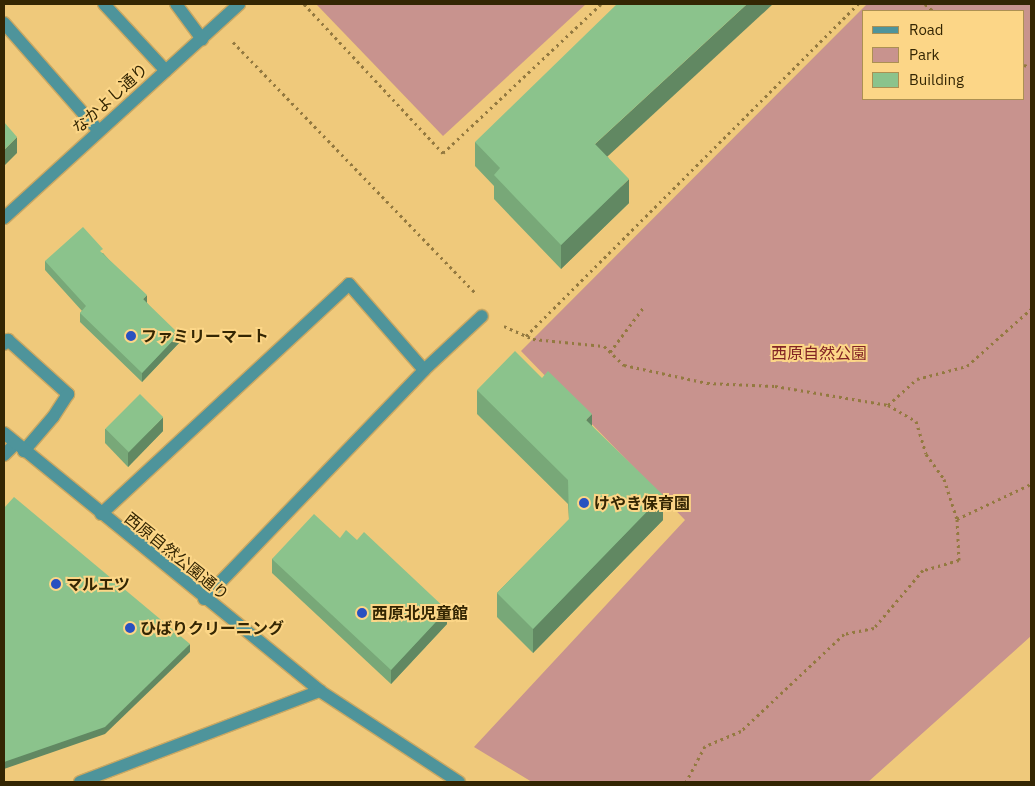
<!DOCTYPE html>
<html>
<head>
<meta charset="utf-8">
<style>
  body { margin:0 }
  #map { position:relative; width:1035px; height:786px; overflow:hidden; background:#efc97b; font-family:"IBM Plex Sans","Noto Sans JP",sans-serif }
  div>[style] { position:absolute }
  .green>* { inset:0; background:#c8938e }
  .path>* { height:3px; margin-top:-1.5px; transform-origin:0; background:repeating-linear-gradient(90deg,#937940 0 2.5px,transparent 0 6.5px) }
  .roads { filter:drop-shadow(1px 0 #caa863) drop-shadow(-1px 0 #caa863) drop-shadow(0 1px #caa863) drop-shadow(0 -1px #caa863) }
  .service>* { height:12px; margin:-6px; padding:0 6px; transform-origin:6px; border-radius:6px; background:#4e949b }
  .minor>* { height:12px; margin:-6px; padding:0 6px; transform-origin:6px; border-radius:6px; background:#4e949b }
  .tertiary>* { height:12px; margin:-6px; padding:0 6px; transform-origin:6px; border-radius:6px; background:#4e949b }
  .wall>* { inset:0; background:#78a878 }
  .shaded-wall>* { inset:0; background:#618862 }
  .building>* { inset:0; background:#8bc38c; transform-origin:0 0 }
  .dots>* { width:14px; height:14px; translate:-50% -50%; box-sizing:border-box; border:2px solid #fcd687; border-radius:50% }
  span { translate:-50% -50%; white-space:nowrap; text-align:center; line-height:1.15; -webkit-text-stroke:4px #fcd687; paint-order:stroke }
  .street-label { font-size:16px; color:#342603 }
  .poi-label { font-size:16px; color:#342603; font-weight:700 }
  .left { translate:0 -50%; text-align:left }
  .park-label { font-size:16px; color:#822424 }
  .frame { position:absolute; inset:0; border:5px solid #342603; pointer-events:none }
  .legend { position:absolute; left:862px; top:10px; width:162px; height:90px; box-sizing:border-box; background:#fcd687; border:1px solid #ac9052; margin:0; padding:6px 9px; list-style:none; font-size:15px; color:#342603 }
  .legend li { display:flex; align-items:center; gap:10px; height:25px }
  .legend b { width:25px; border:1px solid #ac9052 }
</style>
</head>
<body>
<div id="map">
  <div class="green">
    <div style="clip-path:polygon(319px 4px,586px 4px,443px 136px,317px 5px)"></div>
    <div style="clip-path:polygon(evenodd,867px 4px,1031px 4px,1031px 636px,868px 782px,532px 782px,474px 747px,685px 520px,521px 351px,867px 4px,864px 11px,1024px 11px,1024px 99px,864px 99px,864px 11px)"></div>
  </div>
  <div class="path">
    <div style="left:304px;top:4px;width:204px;rotate:47deg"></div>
    <div style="left:443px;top:153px;width:217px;rotate:-43.3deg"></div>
    <div style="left:925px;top:4px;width:11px;rotate:41deg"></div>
    <div style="left:233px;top:42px;width:349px;rotate:46deg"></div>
    <div style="left:1024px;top:65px;width:7px;rotate:16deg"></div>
    <div style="left:504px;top:326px;width:32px;rotate:24deg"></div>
    <div style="left:533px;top:339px;width:71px;rotate:5.6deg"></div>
    <div style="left:604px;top:346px;width:28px;rotate:44deg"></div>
    <div style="left:624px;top:365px;width:85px;rotate:12.2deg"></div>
    <div style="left:707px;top:383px;width:68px;rotate:2.5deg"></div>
    <div style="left:775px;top:386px;width:115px;rotate:9.5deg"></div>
    <div style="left:888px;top:405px;width:32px;rotate:30deg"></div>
    <div style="left:916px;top:421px;width:34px;rotate:73deg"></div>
    <div style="left:926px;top:454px;width:31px;rotate:54deg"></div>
    <div style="left:944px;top:479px;width:42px;rotate:72deg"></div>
    <div style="left:957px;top:519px;width:41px;rotate:87.2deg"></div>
    <div style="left:959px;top:560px;width:37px;rotate:164deg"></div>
    <div style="left:923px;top:570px;width:76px;rotate:130.2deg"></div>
    <div style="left:874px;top:628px;width:31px;rotate:169deg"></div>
    <div style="left:844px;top:634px;width:141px;rotate:136.7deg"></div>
    <div style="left:741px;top:731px;width:39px;rotate:157deg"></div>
    <div style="left:705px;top:746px;width:41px;rotate:117.8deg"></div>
    <div style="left:526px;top:336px;width:470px;rotate:-45deg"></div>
    <div style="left:610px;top:352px;width:55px;rotate:-53.1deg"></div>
    <div style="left:888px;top:405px;width:39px;rotate:-42deg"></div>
    <div style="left:917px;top:379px;width:52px;rotate:-14.6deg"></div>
    <div style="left:967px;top:366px;width:86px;rotate:-41.7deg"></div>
    <div style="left:957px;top:519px;width:82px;rotate:-25.3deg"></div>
  </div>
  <div class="roads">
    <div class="service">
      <div style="left:104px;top:4px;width:91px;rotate:47.2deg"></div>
      <div style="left:176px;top:4px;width:44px;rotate:53.4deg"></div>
      <div style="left:4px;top:344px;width:6px;rotate:-45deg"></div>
      <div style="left:8px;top:340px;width:81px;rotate:42deg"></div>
      <div style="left:68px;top:394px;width:27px;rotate:123deg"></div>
      <div style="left:53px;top:417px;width:45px;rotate:130.5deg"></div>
      <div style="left:4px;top:455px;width:16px;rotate:-45deg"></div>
    </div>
    <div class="minor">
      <div style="left:4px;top:23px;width:142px;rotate:48.7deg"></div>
      <div style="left:101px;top:514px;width:338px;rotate:-42.8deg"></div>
      <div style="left:349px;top:284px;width:114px;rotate:48.9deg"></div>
      <div style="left:204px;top:599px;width:318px;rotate:-46.1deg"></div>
      <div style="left:424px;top:370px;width:79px;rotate:-43deg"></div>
      <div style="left:80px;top:782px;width:257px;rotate:-20.8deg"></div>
    </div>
    <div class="tertiary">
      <div style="left:4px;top:218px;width:318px;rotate:-42.3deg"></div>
      <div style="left:4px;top:433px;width:408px;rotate:39.2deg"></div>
      <div style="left:320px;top:691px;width:166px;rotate:33.2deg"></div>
    </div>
  </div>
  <div class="wall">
    <div style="clip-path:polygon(475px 142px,608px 157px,629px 203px,561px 269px,494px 199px,494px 186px,475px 166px)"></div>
    <div style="clip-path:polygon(103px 253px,147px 303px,179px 343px,142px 382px,80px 322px,80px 313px,82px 311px,45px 270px,45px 261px)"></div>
    <div style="clip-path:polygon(477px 390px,592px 426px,663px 520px,533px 653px,497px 617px,497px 593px,569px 520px,568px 504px,477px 414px)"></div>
    <div style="clip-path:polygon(105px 429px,163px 431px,128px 467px,105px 443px)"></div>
    <div style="clip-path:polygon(340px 538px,447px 624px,391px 684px,272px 573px,272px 559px)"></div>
  </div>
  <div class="shaded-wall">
    <div style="clip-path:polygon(747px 4px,773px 4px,595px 168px,595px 144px)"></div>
    <div style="clip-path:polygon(17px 137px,17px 153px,4px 166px,4px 150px)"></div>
    <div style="clip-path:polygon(629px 179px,629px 203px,561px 269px,561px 245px)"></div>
    <div style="clip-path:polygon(147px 295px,147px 304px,143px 299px)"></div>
    <div style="clip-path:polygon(179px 334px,179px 343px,142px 382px,142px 373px)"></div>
    <div style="clip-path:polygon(592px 414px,592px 438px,586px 420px)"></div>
    <div style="clip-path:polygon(163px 417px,163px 431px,128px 467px,128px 453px)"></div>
    <div style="clip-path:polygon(663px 495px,663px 520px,533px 653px,533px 629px)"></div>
    <div style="clip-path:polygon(447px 610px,447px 624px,391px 684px,391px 670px)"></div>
    <div style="clip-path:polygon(190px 644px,190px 652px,105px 734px,4px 769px,4px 762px)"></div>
  </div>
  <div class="building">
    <div style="clip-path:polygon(617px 4px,747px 4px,595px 144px,629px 179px,561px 245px,494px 175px,500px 168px,475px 142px)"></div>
    <div style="clip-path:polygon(4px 122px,17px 137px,4px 150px)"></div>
    <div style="clip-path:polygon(83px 227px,103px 249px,100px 251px,147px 295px,143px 299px,179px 334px,142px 373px,80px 313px,86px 306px,45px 261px)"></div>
    <div style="clip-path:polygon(515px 351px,542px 378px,548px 371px,592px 414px,586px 420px,663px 495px,533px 629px,497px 593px,569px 519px,568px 480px,477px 390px)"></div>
    <div style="left:140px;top:394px;width:33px;height:49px;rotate:45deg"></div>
    <div style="clip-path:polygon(14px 497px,190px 644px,105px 727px,4px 762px,4px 508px)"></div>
    <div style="clip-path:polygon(314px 514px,340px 538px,346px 530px,357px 540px,364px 532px,447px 610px,391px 670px,272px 559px)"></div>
  </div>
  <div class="dots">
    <div style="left:131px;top:336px;background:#2951c0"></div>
    <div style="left:584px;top:503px;background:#2951c0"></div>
    <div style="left:56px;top:584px;background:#2951c0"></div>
    <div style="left:362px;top:613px;background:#2951c0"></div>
    <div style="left:130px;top:628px;background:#2951c0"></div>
  </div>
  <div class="street-label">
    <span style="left:110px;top:98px;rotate:-42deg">なかよし通り</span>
    <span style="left:177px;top:556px;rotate:39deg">西原自然公園通り</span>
  </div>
  <div class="poi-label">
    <span class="left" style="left:141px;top:336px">ファミリーマート</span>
    <span class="left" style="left:594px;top:503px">けやき保育園</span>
    <span class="left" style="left:66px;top:584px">マルエツ</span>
    <span class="left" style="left:372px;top:613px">西原北児童館</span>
    <span class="left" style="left:140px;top:628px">ひばりクリーニング</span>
  </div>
  <div class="park-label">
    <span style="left:819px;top:353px">西原自然公園</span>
  </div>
  <div class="frame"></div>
  <ul class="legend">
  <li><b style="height:6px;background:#4e949b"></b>Road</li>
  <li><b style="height:14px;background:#c8938e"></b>Park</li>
  <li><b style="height:14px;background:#8bc38c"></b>Building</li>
  </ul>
</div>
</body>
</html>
